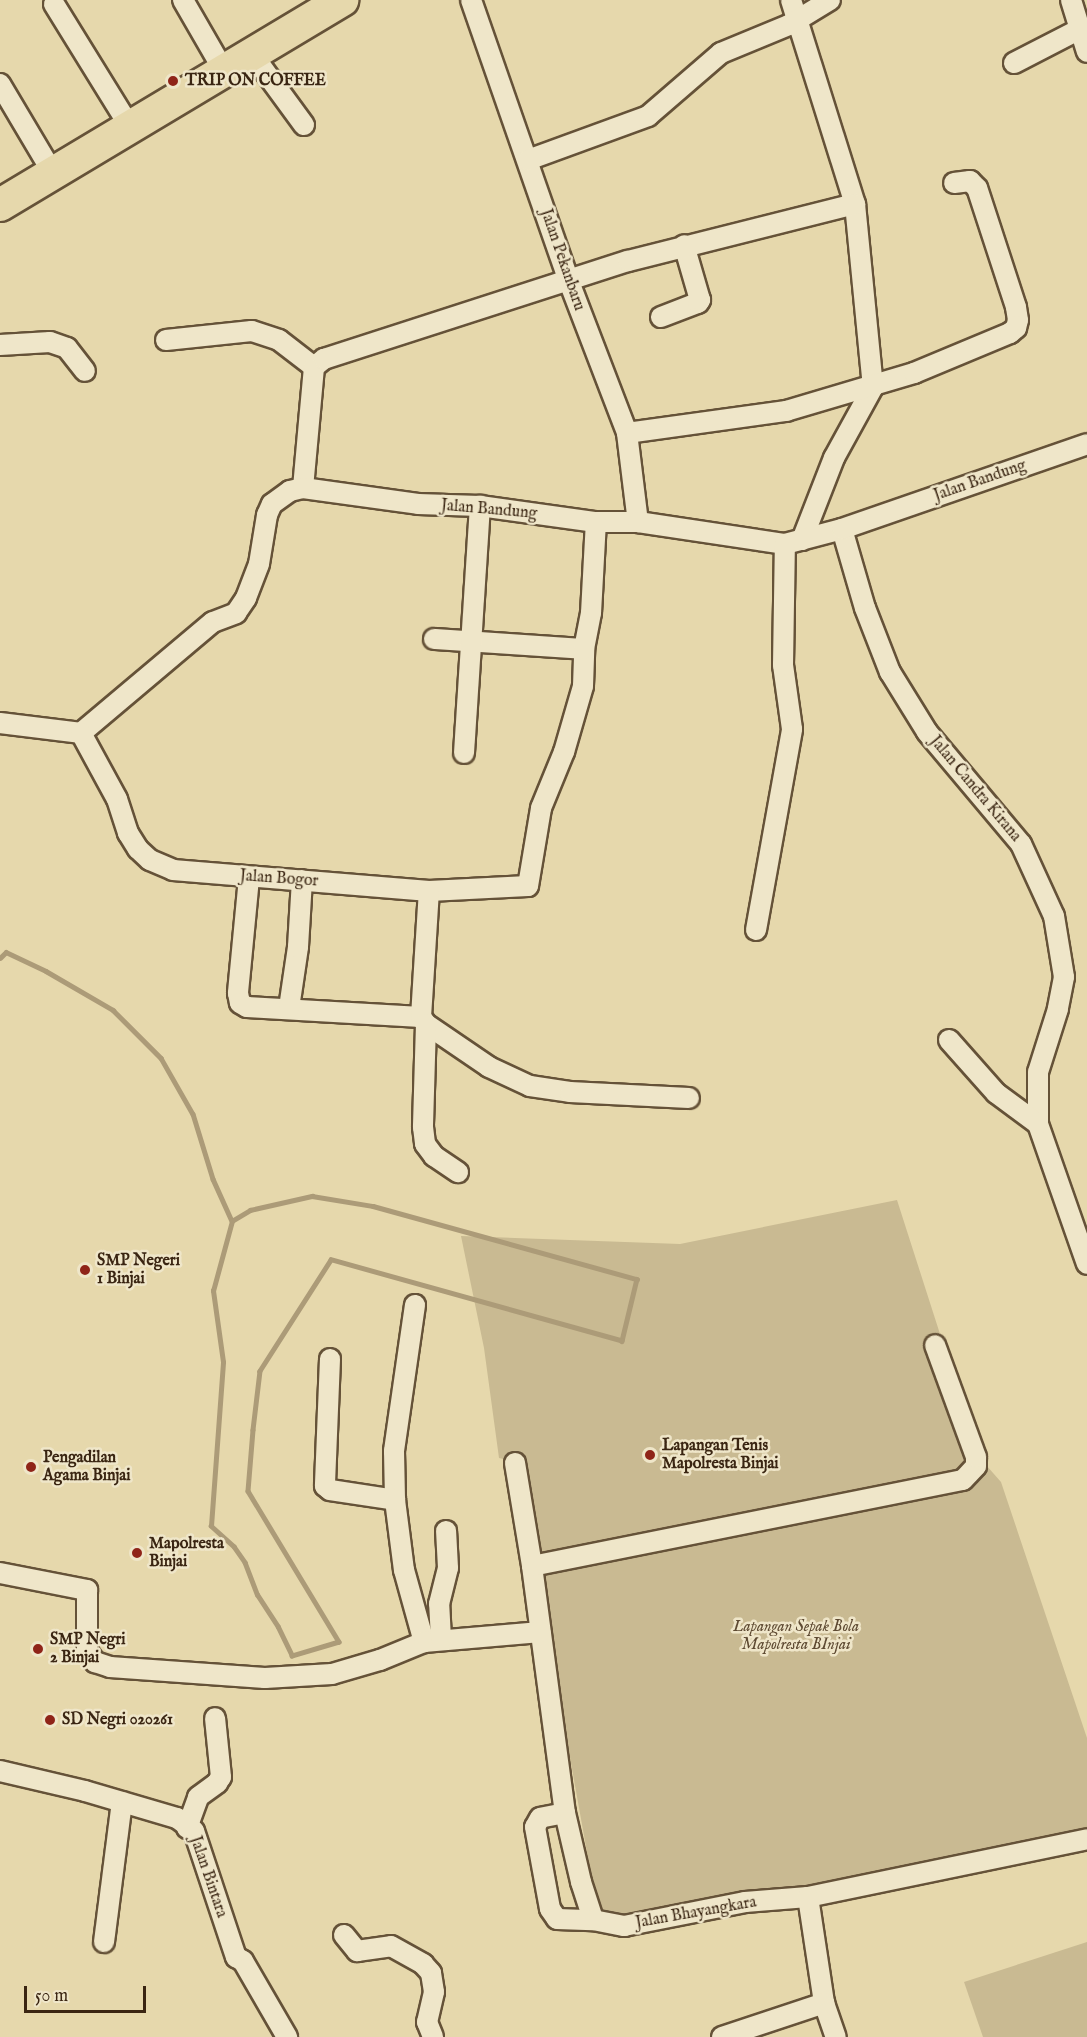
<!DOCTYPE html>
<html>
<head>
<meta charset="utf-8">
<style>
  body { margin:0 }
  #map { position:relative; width:1087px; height:2037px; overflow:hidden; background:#e6d8ac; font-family:"IM FELL English",serif }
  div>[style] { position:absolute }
  .green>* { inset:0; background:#c9ba92 }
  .stream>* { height:4.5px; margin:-2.25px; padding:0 2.25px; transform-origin:2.25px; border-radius:2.25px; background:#ac9b78 }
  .roads { filter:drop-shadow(2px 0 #655238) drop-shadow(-2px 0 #655238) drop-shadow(0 2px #655238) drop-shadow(0 -2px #655238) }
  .minor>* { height:20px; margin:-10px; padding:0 10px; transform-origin:10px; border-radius:10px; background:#efe6c9 }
  .primary>* { height:32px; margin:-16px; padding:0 16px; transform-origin:16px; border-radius:16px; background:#e6d8ac }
  .dots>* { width:16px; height:16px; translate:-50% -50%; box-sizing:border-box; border:3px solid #efe6c9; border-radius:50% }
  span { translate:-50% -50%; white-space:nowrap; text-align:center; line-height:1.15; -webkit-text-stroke:5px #efe6c9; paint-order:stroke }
  .poi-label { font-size:16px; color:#3a2512; font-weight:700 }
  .left { translate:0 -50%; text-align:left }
  .street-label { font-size:16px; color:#3a2512 }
  .park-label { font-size:16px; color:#5e4a32; font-style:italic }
  .scale { position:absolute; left:24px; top:1986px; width:122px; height:27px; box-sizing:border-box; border:3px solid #3a2512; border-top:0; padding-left:8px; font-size:18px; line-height:21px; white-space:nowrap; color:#3a2512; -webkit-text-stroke:4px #efe6c9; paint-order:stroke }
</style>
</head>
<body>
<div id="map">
  <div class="green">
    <div style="clip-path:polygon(897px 1200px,966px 1415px,986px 1465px,1001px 1482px,1087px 1738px,1087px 1830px,618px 1925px,599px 1910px,595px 1897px,517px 1462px,499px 1458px,484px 1348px,461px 1236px,680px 1244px)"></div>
    <div style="clip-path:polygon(1087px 1942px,1087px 2037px,983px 2037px,964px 1982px)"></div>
  </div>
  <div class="stream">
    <div style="left:0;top:958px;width:8px;rotate:-45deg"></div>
    <div style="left:6px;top:952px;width:44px;rotate:25.4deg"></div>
    <div style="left:46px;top:971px;width:78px;rotate:30.2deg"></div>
    <div style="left:113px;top:1010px;width:68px;rotate:45deg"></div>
    <div style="left:161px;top:1058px;width:64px;rotate:60.3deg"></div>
    <div style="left:193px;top:1114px;width:68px;rotate:72.9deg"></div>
    <div style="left:213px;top:1179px;width:46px;rotate:65.7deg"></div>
    <div style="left:312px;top:1196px;width:62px;rotate:9.3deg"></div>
    <div style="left:373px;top:1206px;width:274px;rotate:15.5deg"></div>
    <div style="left:637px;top:1279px;width:64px;rotate:103.6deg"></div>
    <div style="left:622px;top:1341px;width:302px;rotate:-164.4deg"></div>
    <div style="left:331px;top:1260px;width:132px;rotate:122.6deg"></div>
    <div style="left:260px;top:1371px;width:59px;rotate:96.8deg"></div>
    <div style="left:253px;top:1430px;width:61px;rotate:94.7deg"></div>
    <div style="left:248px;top:1491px;width:176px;rotate:58.9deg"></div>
    <div style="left:339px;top:1642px;width:49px;rotate:163.4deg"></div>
    <div style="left:292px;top:1656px;width:32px;rotate:-116deg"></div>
    <div style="left:278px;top:1627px;width:38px;rotate:-123deg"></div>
    <div style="left:257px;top:1595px;width:34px;rotate:-111deg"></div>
    <div style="left:245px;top:1563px;width:19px;rotate:-125deg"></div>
    <div style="left:234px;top:1547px;width:31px;rotate:-138deg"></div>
    <div style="left:211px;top:1526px;width:164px;rotate:-85.8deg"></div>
    <div style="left:223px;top:1362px;width:72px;rotate:-98deg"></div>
    <div style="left:213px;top:1291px;width:73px;rotate:-74.8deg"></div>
    <div style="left:232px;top:1221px;width:21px;rotate:-31deg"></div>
    <div style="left:250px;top:1210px;width:64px;rotate:-12.7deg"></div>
  </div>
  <div class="roads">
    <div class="minor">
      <div style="left:183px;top:0;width:82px;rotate:60deg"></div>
      <div style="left:471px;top:0;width:295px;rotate:70.8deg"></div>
      <div style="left:568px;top:279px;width:165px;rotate:69deg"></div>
      <div style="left:627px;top:433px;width:90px;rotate:83deg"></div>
      <div style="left:791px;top:0;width:214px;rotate:72.6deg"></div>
      <div style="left:855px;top:204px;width:184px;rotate:84.4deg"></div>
      <div style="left:873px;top:387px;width:81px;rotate:118.8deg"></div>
      <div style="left:834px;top:458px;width:88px;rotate:111.3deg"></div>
      <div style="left:1071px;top:0;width:54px;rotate:72.9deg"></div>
      <div style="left:54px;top:4px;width:145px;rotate:58.3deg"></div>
      <div style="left:252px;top:54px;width:88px;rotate:53.8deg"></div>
      <div style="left:1014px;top:63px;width:74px;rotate:-27.3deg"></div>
      <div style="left:0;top:84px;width:106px;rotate:59.3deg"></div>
      <div style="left:528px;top:160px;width:128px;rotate:-20.1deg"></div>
      <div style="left:648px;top:116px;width:96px;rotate:-40.8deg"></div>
      <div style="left:721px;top:53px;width:74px;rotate:-22.4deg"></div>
      <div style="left:789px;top:25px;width:48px;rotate:-31.4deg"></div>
      <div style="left:661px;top:317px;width:40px;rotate:-21deg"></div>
      <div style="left:698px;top:303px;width:4px;rotate:-56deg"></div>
      <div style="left:700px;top:300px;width:57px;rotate:-106.2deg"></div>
      <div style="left:166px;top:340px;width:86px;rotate:-6deg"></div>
      <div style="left:252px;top:331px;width:28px;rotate:18deg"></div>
      <div style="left:279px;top:340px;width:44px;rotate:37.6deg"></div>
      <div style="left:0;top:345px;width:50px;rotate:-3.4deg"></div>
      <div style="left:50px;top:342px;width:18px;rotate:19deg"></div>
      <div style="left:67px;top:348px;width:29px;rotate:52deg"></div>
      <div style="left:627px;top:433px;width:161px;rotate:-7.9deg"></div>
      <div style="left:786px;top:411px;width:134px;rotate:-16.5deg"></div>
      <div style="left:914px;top:373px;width:104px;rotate:-22.6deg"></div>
      <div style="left:1010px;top:333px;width:8px;rotate:-40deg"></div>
      <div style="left:1016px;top:328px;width:8px;rotate:-76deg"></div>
      <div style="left:1018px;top:320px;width:13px;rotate:-99deg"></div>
      <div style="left:1016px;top:307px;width:125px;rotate:-108.1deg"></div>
      <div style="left:977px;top:188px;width:10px;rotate:-135deg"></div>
      <div style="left:970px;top:181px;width:16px;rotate:173deg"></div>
      <div style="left:303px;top:488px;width:121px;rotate:-84.8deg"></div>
      <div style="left:314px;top:367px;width:13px;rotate:-39deg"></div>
      <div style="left:324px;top:359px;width:319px;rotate:-17.9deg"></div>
      <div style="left:628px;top:261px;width:234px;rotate:-14.1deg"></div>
      <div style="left:842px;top:529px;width:82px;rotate:73.8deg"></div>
      <div style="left:865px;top:608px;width:69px;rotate:68.7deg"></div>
      <div style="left:890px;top:672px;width:70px;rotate:58.3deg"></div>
      <div style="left:927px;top:732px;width:146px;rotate:50deg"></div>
      <div style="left:1021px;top:844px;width:79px;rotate:65.4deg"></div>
      <div style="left:1054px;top:916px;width:62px;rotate:80.7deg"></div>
      <div style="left:1064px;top:977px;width:33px;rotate:101deg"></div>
      <div style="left:1058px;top:1009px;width:66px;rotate:107.6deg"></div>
      <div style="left:1038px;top:1072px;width:52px;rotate:90deg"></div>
      <div style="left:1038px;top:1124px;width:148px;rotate:70.7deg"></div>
      <div style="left:434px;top:639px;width:150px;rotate:3.8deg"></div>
      <div style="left:0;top:723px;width:82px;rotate:7deg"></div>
      <div style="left:81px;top:733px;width:172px;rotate:-40.1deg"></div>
      <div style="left:213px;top:622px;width:25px;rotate:-21deg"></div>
      <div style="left:236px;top:613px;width:18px;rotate:-56deg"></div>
      <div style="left:246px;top:598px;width:36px;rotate:-69deg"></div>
      <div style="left:259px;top:564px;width:50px;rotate:-80.7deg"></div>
      <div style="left:267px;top:515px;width:12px;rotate:-66deg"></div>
      <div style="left:272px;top:504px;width:22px;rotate:-36deg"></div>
      <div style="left:290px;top:491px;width:13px;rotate:-13deg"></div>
      <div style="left:303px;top:488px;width:116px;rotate:7.9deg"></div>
      <div style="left:418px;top:504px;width:62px;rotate:1.8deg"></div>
      <div style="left:480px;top:506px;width:117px;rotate:7.9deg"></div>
      <div style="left:596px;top:522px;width:42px"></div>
      <div style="left:638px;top:522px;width:149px;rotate:8.5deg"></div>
      <div style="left:785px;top:544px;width:59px;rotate:-14.7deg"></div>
      <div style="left:842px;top:529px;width:259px;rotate:-19.1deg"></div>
      <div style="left:81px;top:733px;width:75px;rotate:61.4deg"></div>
      <div style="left:117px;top:799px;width:36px;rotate:72deg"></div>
      <div style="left:128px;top:833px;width:19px;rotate:58deg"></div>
      <div style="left:138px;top:849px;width:16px;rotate:43deg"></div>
      <div style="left:150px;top:860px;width:25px;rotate:23deg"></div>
      <div style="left:173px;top:870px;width:257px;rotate:4.7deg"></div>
      <div style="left:429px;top:891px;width:99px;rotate:-2.9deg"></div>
      <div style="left:528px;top:886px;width:79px;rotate:-80.5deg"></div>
      <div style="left:541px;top:808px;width:61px;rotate:-67.7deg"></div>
      <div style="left:564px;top:752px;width:69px;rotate:-73.9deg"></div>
      <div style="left:583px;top:686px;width:37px;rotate:-88deg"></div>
      <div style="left:584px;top:649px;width:37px;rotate:-79deg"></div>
      <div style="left:591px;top:613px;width:91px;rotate:-86.9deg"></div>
      <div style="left:464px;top:753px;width:248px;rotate:-86.3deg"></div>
      <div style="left:249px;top:878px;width:116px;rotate:95.5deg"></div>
      <div style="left:238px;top:993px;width:10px;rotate:79deg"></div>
      <div style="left:240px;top:1003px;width:8px;rotate:30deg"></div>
      <div style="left:247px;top:1007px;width:174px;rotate:3.3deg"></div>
      <div style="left:421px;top:1017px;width:9px;rotate:54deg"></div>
      <div style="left:426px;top:1024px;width:76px;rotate:34.3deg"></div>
      <div style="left:489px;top:1067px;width:45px;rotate:24.9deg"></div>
      <div style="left:530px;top:1086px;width:40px;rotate:8.5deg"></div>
      <div style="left:570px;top:1092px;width:119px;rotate:2.9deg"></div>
      <div style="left:756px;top:930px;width:204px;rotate:-79.8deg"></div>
      <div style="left:792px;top:729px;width:65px;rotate:-98deg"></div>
      <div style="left:783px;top:665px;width:121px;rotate:-89.1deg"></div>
      <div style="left:289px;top:1008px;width:62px;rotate:-81.6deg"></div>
      <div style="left:298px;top:947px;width:67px;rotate:-86.6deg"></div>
      <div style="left:421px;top:1017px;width:126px;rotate:-86.4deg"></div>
      <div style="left:426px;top:1024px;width:103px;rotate:91.7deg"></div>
      <div style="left:423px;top:1127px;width:17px;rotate:83deg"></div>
      <div style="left:425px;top:1144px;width:15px;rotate:53deg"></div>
      <div style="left:434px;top:1156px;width:29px;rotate:34deg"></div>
      <div style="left:949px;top:1040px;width:71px;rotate:48.4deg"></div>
      <div style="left:996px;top:1093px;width:52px;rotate:36.4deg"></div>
      <div style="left:415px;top:1305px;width:148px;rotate:98.2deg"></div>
      <div style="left:394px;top:1451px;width:49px;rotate:88.8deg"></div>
      <div style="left:395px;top:1500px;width:71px;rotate:82.7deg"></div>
      <div style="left:404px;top:1570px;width:75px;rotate:74.5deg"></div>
      <div style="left:330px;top:1359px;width:127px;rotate:92.3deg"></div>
      <div style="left:325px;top:1486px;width:6px;rotate:39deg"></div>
      <div style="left:330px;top:1490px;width:66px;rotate:8.7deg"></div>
      <div style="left:515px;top:1463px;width:104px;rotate:80.6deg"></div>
      <div style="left:532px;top:1566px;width:249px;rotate:82.4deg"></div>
      <div style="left:565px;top:1813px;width:71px;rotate:76.9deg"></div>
      <div style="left:581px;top:1882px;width:40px;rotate:72deg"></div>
      <div style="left:593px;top:1920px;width:32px;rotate:11deg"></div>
      <div style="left:624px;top:1926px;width:123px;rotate:-11.2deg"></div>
      <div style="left:745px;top:1902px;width:63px;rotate:-4.5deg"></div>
      <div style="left:808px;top:1897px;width:285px;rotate:-11.7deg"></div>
      <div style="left:532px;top:1566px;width:439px;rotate:-11.3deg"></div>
      <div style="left:963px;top:1480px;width:19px;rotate:-47deg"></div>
      <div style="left:976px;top:1466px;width:9px;rotate:-90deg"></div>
      <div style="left:976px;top:1457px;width:119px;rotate:-110.1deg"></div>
      <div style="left:0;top:1573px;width:89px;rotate:11.1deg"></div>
      <div style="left:87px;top:1590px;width:61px;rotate:90deg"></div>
      <div style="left:87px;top:1651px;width:14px;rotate:54deg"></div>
      <div style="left:95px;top:1662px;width:16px;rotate:18deg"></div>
      <div style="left:110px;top:1667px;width:155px;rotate:4.1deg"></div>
      <div style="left:265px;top:1678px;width:67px;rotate:-3.4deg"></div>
      <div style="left:332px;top:1674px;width:50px;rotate:-16.3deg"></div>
      <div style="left:380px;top:1660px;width:48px;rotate:-22.2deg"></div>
      <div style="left:424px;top:1642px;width:117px;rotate:-4.9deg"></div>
      <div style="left:441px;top:1639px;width:35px;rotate:-93deg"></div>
      <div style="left:439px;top:1604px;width:37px;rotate:-76deg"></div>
      <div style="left:448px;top:1568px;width:37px;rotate:-93deg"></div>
      <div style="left:0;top:1771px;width:87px;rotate:13.2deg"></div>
      <div style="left:85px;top:1791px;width:96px;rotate:16.4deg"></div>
      <div style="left:177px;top:1818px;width:21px;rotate:37deg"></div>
      <div style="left:194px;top:1831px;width:133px;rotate:71.6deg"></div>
      <div style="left:236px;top:1957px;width:8px;rotate:30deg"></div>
      <div style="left:243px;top:1961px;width:88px;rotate:59.9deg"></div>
      <div style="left:565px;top:1813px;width:25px;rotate:169deg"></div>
      <div style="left:540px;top:1818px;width:10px;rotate:119deg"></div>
      <div style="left:535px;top:1827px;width:83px;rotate:79.6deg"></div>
      <div style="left:550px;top:1909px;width:12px;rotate:55deg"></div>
      <div style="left:557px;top:1919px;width:36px;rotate:2deg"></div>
      <div style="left:187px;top:1828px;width:33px;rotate:-70deg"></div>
      <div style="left:198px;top:1797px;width:24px;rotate:-36deg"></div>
      <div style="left:217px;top:1783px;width:7px;rotate:-56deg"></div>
      <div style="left:221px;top:1777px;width:59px;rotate:-95.8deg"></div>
      <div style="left:808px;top:1897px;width:107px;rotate:81.4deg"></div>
      <div style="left:824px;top:2003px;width:36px;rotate:71deg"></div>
      <div style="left:344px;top:1935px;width:21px;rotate:51deg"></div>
      <div style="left:357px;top:1951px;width:34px;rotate:-8deg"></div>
      <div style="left:391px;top:1946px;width:37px;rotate:29deg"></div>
      <div style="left:423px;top:1964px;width:12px;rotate:48deg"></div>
      <div style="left:431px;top:1973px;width:19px;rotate:81deg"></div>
      <div style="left:434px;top:1992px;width:31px;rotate:103deg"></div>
      <div style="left:427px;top:2022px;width:16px;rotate:68deg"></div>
      <div style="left:104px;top:1942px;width:141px;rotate:-82.7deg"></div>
      <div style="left:722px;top:2037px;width:108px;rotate:-18.4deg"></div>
    </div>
    <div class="primary">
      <div style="left:0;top:205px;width:399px;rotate:-30.9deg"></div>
    </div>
  </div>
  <div class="dots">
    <div style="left:173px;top:81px;background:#8f2418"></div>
    <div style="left:85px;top:1270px;background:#8f2418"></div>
    <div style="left:650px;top:1455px;background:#8f2418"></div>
    <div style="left:31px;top:1467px;background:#8f2418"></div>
    <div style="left:137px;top:1553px;background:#8f2418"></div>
    <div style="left:38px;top:1649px;background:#8f2418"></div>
    <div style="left:50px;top:1720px;background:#8f2418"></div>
  </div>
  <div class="poi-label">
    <span class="left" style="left:185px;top:81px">TRIP ON COFFEE</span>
    <span class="left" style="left:97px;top:1270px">SMP Negeri<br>1 Binjai</span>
    <span class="left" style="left:662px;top:1455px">Lapangan Tenis<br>Mapolresta Binjai</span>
    <span class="left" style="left:43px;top:1467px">Pengadilan<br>Agama Binjai</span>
    <span class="left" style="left:149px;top:1553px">Mapolresta<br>Binjai</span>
    <span class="left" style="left:50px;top:1649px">SMP Negri<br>2 Binjai</span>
    <span class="left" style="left:62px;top:1720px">SD Negri 020261</span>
  </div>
  <div class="street-label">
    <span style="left:562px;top:260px;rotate:71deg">Jalan Pekanbaru</span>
    <span style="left:980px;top:481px;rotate:-19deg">Jalan Bandung</span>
    <span style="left:489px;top:510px;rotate:5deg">Jalan Bandung</span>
    <span style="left:975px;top:789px;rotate:50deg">Jalan Candra Kirana</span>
    <span style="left:279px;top:879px;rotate:4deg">Jalan Bogor</span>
    <span style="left:208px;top:1877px;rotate:71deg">Jalan Bintara</span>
    <span style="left:696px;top:1913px;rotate:-10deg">Jalan Bhayangkara</span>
  </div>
  <div class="park-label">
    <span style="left:796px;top:1636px">Lapangan Sepak Bola<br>Mapolresta BInjai</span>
  </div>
  <div class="scale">50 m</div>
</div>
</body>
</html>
